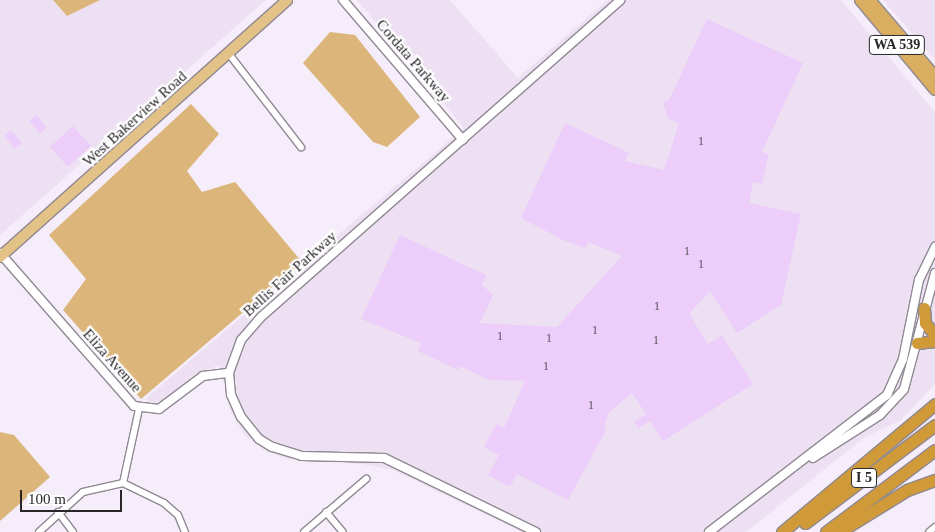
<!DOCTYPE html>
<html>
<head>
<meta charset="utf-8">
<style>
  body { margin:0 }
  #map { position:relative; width:935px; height:532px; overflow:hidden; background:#f5edf9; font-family:Georgia,serif }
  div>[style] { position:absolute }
  .built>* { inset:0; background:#ede0f2 }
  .forest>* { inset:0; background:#dbb57a }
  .building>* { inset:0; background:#edcdfa; transform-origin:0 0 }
  .roads { filter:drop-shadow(1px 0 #908993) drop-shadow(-1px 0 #908993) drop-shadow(0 1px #908993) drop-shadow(0 -1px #908993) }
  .minor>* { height:6px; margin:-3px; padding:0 3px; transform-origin:3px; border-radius:3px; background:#fff }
  .tertiary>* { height:8px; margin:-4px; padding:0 4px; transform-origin:4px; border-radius:4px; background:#fff }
  .primary>* { height:10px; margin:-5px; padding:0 5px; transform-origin:5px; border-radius:5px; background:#e3c288 }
  .trunk>* { height:10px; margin:-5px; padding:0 5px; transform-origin:5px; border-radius:5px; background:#daae60 }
  .motorway>* { height:11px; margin:-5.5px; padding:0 5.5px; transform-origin:5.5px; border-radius:5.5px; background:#d09a39 }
  span { translate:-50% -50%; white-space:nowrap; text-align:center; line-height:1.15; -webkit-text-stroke:4.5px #fff; paint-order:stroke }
  .number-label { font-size:12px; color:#5a505e }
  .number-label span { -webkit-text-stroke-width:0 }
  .shield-label span { padding:1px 4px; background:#fff; border:1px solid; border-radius:4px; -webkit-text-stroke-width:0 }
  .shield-label { font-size:14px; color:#29262a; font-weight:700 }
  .street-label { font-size:15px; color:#29262a }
  .scale { position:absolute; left:20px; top:490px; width:102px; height:22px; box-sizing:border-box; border:2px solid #29262a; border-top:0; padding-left:6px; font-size:15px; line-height:18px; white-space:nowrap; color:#29262a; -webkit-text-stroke:4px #fff; paint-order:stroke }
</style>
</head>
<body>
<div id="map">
  <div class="built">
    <div style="clip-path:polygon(0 0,53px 0,67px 16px,100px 0,266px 0,0 235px)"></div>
    <div style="clip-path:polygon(357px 0,450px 0,518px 78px,607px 0,841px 0,935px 112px,935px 384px,901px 420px,865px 437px,746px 532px,522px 532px,393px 470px,362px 464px,286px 459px,262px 449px,245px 435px,230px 411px,220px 365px,194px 375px,162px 401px,153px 403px,145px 399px,464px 128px)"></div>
    <div style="clip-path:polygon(883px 0,935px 0,935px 59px,895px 14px)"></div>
  </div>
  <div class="forest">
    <div style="clip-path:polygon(53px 0,100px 0,67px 16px)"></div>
    <div style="clip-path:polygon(330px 32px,355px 35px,420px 117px,387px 147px,373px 142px,303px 63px)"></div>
    <div style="clip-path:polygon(191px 104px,219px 134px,187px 171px,202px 192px,235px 182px,302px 262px,141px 399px,63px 310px,86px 279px,49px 235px)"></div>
    <div style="clip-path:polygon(0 432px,14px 435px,50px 477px,0 521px)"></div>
  </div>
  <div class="building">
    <div style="clip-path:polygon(707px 19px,803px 63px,762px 152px,769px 154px,762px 184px,753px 182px,749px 203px,801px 214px,781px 305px,737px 333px,710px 291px,689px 314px,708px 344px,722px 335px,753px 384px,663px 441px,650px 421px,639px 428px,634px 422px,646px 414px,632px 393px,609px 412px,604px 426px,607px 428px,568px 500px,517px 474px,510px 487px,488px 475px,499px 455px,484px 447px,496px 424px,504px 428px,525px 381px,489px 380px,460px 366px,458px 370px,418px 351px,421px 343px,361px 319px,400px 235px,486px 275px,482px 285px,493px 295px,480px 323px,557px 327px,622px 256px,588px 242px,585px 248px,563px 240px,521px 218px,565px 123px,629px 153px,625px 161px,664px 170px,679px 123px,668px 118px,663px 102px,669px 100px)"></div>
    <div style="left:36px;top:115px;width:17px;height:9px;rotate:50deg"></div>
    <div style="left:73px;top:126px;width:27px;height:31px;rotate:48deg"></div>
    <div style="left:11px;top:130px;width:17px;height:9px;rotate:50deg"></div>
  </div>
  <div class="roads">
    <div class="minor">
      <div style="left:229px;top:54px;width:118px;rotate:52.3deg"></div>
      <div style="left:123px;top:483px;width:76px;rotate:-77.8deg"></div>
      <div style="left:58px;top:512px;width:25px;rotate:53deg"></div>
      <div style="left:326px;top:512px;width:26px;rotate:50deg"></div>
      <div style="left:39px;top:532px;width:59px;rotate:-42.3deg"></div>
      <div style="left:83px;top:492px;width:41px;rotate:-12.7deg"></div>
      <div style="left:123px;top:483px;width:46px;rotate:26deg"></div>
      <div style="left:164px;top:503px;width:18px;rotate:41deg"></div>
      <div style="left:178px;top:515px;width:18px;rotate:68deg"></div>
      <div style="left:304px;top:532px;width:82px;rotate:-40.5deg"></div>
      <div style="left:929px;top:532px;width:8px;rotate:-40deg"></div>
    </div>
    <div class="tertiary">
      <div style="left:343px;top:0;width:184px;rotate:49.4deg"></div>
      <div style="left:0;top:253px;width:203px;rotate:48.8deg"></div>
      <div style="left:134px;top:406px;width:25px;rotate:7deg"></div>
      <div style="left:159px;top:409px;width:55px;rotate:-36.9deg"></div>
      <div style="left:203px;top:376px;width:26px;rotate:-7deg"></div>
      <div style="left:813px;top:458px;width:80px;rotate:-32.7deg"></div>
      <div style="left:880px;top:415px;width:35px;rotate:-47deg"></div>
      <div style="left:904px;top:389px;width:120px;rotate:-75deg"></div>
      <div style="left:536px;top:532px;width:169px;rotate:-154deg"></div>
      <div style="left:384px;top:458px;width:82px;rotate:-178.6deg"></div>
      <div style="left:302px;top:456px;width:31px;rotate:-163deg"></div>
      <div style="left:272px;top:447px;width:15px;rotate:-148deg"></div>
      <div style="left:259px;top:439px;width:28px;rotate:-129deg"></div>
      <div style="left:241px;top:417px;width:24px;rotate:-114deg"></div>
      <div style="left:231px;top:395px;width:22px;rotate:-95deg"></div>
      <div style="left:229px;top:373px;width:35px;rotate:-70deg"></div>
      <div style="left:241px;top:340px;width:30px;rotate:-49deg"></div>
      <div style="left:261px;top:317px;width:479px;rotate:-41.4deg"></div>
      <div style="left:709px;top:532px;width:225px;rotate:-37.6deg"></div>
      <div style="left:887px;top:395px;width:39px;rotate:-66deg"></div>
      <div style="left:903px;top:359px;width:81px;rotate:-78.6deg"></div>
      <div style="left:919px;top:280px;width:37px;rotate:-64deg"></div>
    </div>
    <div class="primary">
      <div style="left:0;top:257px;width:385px;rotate:-41.8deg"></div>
    </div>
    <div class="trunk">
      <div style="left:860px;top:0;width:117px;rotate:50.2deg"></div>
      <div style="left:870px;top:0;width:100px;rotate:49.5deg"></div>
    </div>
    <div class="motorway">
      <div style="left:924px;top:308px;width:15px;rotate:86deg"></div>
      <div style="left:925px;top:323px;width:16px;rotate:50deg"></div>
      <div style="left:917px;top:343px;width:18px;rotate:-6deg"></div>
      <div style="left:805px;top:523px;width:163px;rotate:-37deg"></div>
      <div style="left:782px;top:532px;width:199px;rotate:-39.9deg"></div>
      <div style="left:826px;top:532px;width:136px;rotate:-37deg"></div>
      <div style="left:839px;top:532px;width:80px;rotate:-31.7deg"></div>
      <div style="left:907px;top:490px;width:30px;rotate:-20deg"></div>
    </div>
  </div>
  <div class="number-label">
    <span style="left:701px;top:142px">1</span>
    <span style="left:687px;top:252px">1</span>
    <span style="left:701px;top:265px">1</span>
    <span style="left:657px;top:307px">1</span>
    <span style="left:595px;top:331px">1</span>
    <span style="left:500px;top:337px">1</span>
    <span style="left:549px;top:339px">1</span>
    <span style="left:656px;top:341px">1</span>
    <span style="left:546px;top:367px">1</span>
    <span style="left:591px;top:406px">1</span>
  </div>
  <div class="shield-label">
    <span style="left:897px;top:45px">WA 539</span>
    <span style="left:864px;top:478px">I 5</span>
  </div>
  <div class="street-label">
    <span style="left:413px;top:61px;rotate:49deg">Cordata Parkway</span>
    <span style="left:135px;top:119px;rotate:-42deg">West Bakerview Road</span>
    <span style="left:290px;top:274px;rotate:-42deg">Bellis Fair Parkway</span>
    <span style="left:112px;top:361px;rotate:48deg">Eliza Avenue</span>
  </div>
  <div class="scale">100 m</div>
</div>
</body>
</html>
